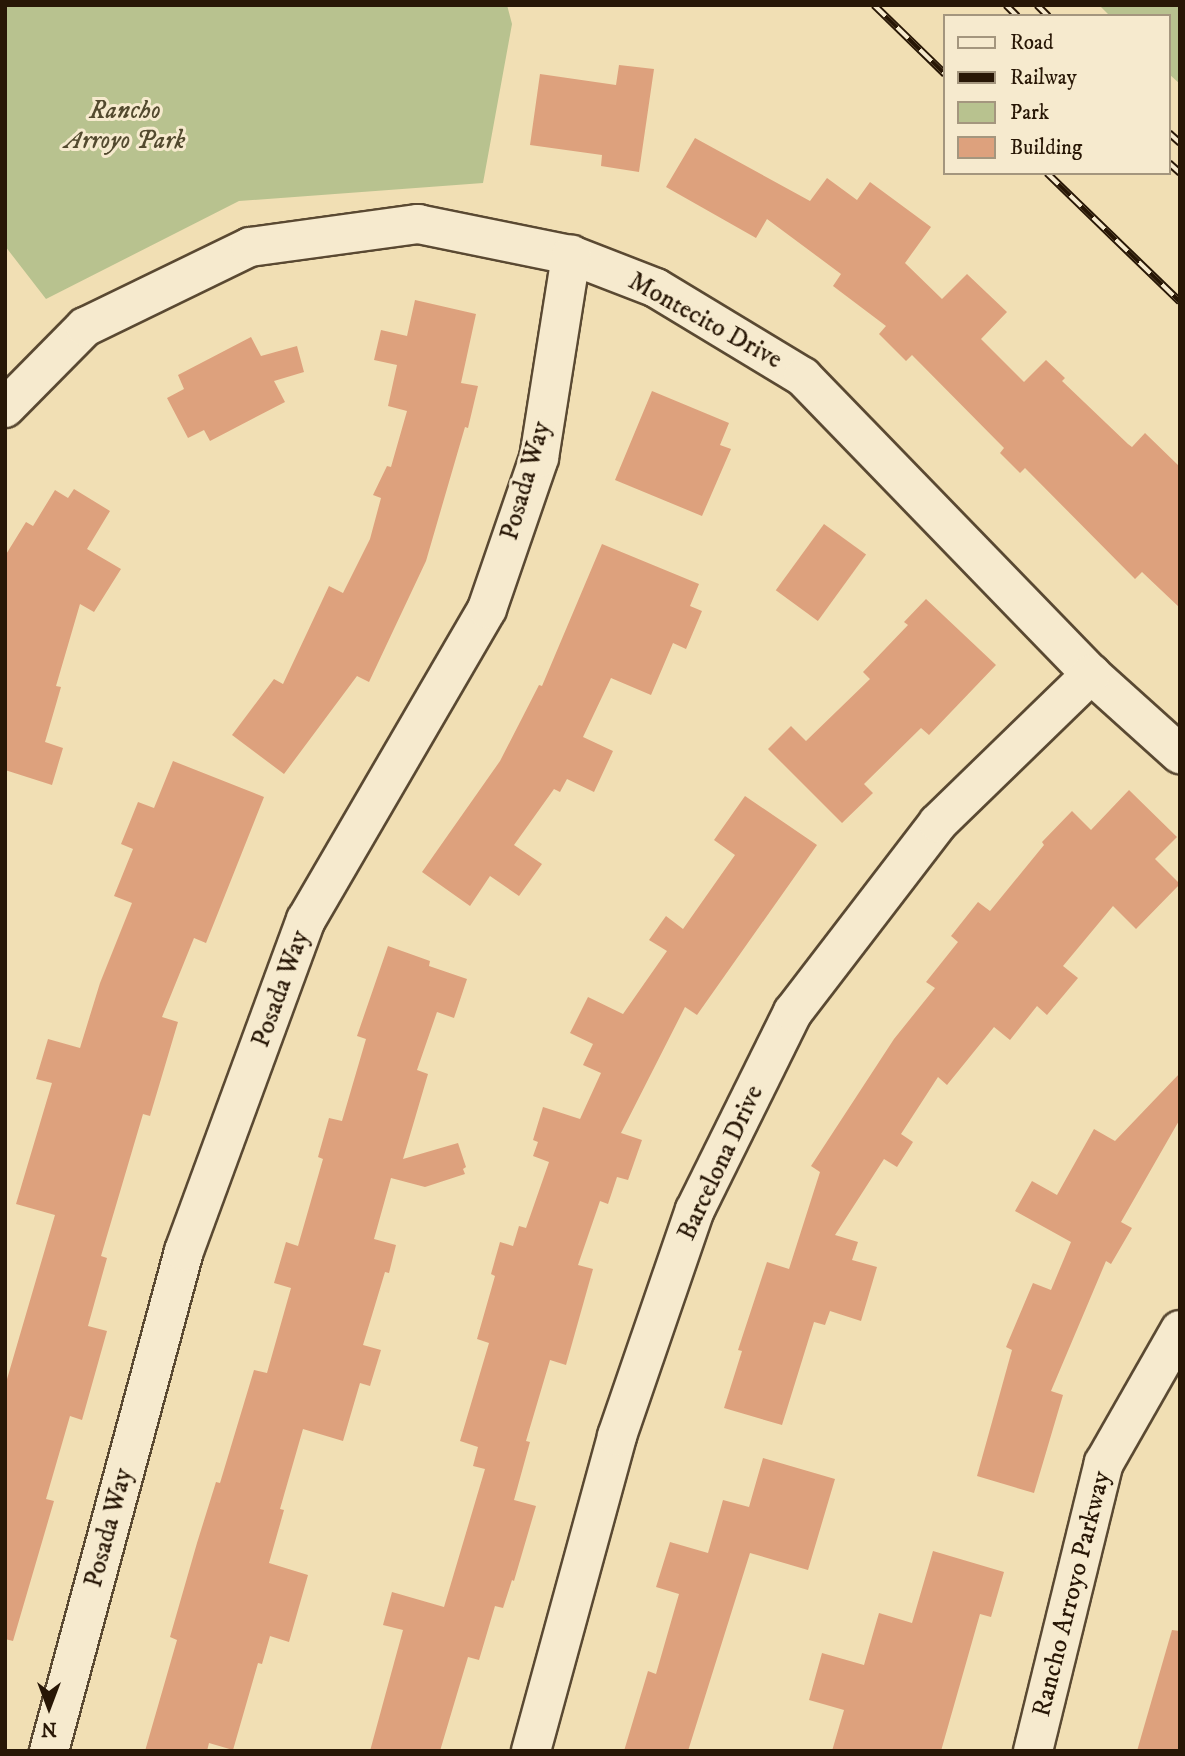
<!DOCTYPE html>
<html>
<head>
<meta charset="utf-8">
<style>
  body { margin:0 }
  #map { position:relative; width:1185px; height:1756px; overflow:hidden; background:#f1dfb4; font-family:"IM FELL DW Pica",serif }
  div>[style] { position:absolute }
  .green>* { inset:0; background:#b8c28f }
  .building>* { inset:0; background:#dda17d; transform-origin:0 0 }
  .roads { filter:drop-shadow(2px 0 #5a4932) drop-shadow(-2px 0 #5a4932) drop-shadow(0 2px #5a4932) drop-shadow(0 -2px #5a4932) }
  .street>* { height:38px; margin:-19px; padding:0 19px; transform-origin:19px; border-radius:19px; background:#f6eace }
  .rail>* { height:8px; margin-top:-4px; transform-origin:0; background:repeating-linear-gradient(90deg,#f6eace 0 16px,#281706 0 32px); box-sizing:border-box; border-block:2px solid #281706 }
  span { translate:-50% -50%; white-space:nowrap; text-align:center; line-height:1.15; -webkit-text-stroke:6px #f6eace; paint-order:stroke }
  .park-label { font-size:26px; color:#534a2f; font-style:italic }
  .street-label { font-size:26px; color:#281706 }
  .frame { position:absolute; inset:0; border:7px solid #281706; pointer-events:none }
  .legend { position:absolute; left:943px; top:14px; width:228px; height:161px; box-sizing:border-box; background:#f6eace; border:2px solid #a4967e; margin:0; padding:9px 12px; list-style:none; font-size:21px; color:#281706 }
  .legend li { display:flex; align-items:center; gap:14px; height:35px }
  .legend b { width:35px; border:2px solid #a4967e }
  .north { position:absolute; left:14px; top:1672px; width:70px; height:70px; -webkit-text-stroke:5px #f6eace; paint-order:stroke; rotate:180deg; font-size:19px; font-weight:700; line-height:28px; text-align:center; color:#281706 }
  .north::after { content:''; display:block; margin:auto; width:24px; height:32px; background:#281706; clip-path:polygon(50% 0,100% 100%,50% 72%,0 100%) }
</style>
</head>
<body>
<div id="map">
  <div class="green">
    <div style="clip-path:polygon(5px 5px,507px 5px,512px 24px,483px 183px,239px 201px,46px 299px,5px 246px)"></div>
    <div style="clip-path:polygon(1099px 5px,1180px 5px,1180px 84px,1169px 74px,1169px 16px,1110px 16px)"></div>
  </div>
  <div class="building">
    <div style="clip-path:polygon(619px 65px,654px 69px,639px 172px,601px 166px,602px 155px,530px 145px,540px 74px,616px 85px)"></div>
    <div style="clip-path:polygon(695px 138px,810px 201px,827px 178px,857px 200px,870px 182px,931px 227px,905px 263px,942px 299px,967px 274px,1007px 312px,981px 339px,1024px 382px,1046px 360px,1065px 378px,1062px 381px,1128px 444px,1132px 447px,1145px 433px,1180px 467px,1180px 608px,1142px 572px,1135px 579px,1025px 468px,1020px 473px,1000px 453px,1004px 448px,912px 355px,906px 361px,879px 334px,886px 326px,833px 286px,841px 274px,767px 219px,756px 238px,666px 187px)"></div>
    <div style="clip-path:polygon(415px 300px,476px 314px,461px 383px,478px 386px,468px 428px,465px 427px,426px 561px,369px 682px,357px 676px,284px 774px,232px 735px,274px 679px,283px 684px,329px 586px,343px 593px,370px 539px,381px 498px,373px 495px,387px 466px,391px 467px,407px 411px,388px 406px,397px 365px,374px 360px,381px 330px,407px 336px)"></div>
    <div style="clip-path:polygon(251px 337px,261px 356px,297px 346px,304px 372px,274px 381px,285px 402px,210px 441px,204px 430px,188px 438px,167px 398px,184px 389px,178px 375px)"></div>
    <div style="clip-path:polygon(652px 391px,729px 423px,720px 445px,731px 449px,702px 516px,615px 480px)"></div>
    <div style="clip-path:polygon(74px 489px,110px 511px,87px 549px,121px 569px,94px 612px,80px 604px,56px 686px,61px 687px,45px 742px,63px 748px,52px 785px,5px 770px,5px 556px,26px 522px,33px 526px,55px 490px,68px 498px)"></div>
    <div style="left:824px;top:524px;width:52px;height:82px;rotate:36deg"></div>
    <div style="clip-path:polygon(602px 544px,699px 584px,690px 606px,702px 611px,686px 649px,673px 643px,651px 695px,611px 678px,583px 737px,613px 751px,594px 792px,567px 779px,560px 792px,554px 789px,514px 845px,542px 864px,519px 896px,490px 876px,470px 906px,422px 872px,500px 761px,539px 685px,542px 686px)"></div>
    <div style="clip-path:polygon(926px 599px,996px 665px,929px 735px,921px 728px,864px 784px,873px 793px,842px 823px,768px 749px,791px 726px,806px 741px,870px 679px,863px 672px,908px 625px,904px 622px)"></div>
    <div style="clip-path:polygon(173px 761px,264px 797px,206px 943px,194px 938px,162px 1017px,178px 1022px,150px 1116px,143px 1114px,101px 1256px,107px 1258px,88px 1326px,107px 1331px,82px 1420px,70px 1416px,46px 1499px,54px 1501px,13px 1641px,5px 1639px,5px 1386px,55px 1215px,16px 1204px,52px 1083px,36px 1079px,48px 1039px,80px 1048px,100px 983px,132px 903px,114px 896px,133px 849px,121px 844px,138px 802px,154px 808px)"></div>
    <div style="clip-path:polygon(1129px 790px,1177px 837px,1155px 859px,1180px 884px,1136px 929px,1113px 906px,1063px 966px,1078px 978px,1047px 1015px,1037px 1006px,1010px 1040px,994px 1027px,947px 1085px,938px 1077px,901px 1134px,913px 1142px,897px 1167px,884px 1159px,835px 1235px,858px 1242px,852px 1260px,877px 1267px,861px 1321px,830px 1311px,825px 1325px,814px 1322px,782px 1425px,724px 1408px,742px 1351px,738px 1350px,767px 1262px,789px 1269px,820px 1172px,811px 1166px,894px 1039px,935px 988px,926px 982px,958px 942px,951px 936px,978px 902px,990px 911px,1044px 845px,1042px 842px,1072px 811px,1091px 830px)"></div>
    <div style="clip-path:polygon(745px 796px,817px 845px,697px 1015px,685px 1007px,621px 1133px,642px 1140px,628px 1180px,617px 1177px,608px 1204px,600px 1201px,578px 1265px,593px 1269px,566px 1365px,550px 1360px,526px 1441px,530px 1442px,514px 1500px,536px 1506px,514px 1581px,512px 1580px,503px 1608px,495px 1606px,479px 1660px,468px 1657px,440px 1751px,370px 1751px,403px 1630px,383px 1625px,392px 1592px,444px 1607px,485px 1469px,473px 1466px,478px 1447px,460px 1441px,489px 1343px,477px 1339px,495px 1276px,491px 1274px,500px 1242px,513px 1246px,519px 1226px,526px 1228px,549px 1162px,533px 1156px,538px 1142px,533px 1140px,543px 1107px,580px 1119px,601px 1073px,583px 1065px,593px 1044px,570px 1033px,588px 997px,623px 1014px,667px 951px,649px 940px,666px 916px,683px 929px,735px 855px,714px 840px)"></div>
    <div style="clip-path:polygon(388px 946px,430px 961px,429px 966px,467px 979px,454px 1018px,437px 1012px,417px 1070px,428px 1074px,403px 1159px,458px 1143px,466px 1167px,463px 1169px,465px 1174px,425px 1187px,391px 1178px,374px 1239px,396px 1245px,389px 1273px,385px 1272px,363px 1345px,381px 1350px,370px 1386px,360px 1383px,343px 1441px,303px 1429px,280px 1509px,284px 1510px,269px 1563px,308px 1575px,289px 1642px,270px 1636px,262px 1664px,258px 1663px,233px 1750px,209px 1743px,207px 1751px,145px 1751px,177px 1640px,170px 1637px,197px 1543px,216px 1482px,220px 1483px,254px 1370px,267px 1373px,291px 1288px,274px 1283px,286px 1242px,298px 1246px,323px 1159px,318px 1157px,329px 1118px,342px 1121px,366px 1039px,357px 1036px)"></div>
    <div style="clip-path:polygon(1180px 1073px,1180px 1119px,1121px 1222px,1132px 1228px,1111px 1264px,1106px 1261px,1051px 1391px,1063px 1395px,1034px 1493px,977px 1476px,1012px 1350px,1006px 1347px,1033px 1283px,1051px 1290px,1071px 1242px,1015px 1211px,1032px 1181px,1057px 1195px,1094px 1129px,1115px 1141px)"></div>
    <div style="clip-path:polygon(763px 1458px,835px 1479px,808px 1570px,750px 1553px,688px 1751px,624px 1751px,648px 1671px,656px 1674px,679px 1594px,656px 1587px,670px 1542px,708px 1553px,723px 1500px,749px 1507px)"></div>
    <div style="clip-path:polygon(933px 1551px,1004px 1572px,991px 1617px,980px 1614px,941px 1751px,832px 1751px,844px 1710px,809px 1700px,822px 1653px,864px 1665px,879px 1613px,912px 1623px)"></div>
    <div style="clip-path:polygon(1172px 1630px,1180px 1631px,1180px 1751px,1137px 1751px)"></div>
  </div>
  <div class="roads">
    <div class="street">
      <div style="left:5px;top:408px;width:114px;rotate:-45.4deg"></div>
      <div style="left:85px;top:327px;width:183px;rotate:-25.9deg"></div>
      <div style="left:250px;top:247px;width:170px;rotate:-7.8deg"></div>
      <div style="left:418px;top:224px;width:156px;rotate:11.5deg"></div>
      <div style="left:571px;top:255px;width:91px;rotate:21.2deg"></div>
      <div style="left:656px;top:288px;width:172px;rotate:31.2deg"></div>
      <div style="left:803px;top:377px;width:414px;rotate:45.9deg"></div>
      <div style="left:1091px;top:674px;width:120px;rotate:42deg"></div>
      <div style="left:49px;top:1751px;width:518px;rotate:-74.89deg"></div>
      <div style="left:184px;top:1251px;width:353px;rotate:-69.8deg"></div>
      <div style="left:306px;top:920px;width:360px;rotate:-59.8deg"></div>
      <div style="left:487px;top:609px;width:160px;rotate:-71deg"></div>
      <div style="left:539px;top:458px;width:206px;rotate:-81deg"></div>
      <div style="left:531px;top:1751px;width:327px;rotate:-74.7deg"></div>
      <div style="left:617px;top:1436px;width:239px;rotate:-71deg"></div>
      <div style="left:695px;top:1210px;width:221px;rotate:-63.7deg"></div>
      <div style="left:793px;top:1012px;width:238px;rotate:-52.5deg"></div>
      <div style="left:938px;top:823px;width:214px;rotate:-44.2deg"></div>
      <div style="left:1033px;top:1751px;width:297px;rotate:-76.2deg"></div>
      <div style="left:1104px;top:1463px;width:153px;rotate:-60.3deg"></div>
    </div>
  </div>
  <div class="rail">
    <div style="left:874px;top:5px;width:99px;rotate:44.2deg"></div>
    <div style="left:1006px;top:5px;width:16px;rotate:45deg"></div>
    <div style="left:1037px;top:5px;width:16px;rotate:45deg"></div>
    <div style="left:1169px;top:133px;width:15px;rotate:42deg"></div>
    <div style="left:1169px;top:163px;width:15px;rotate:42deg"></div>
    <div style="left:1047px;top:173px;width:185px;rotate:44.1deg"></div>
  </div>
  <div class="park-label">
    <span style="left:125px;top:126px">Rancho<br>Arroyo Park</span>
  </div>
  <div class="street-label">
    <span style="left:705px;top:321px;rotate:29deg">Montecito Drive</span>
    <span style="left:526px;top:481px;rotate:-74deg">Posada Way</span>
    <span style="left:281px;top:989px;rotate:-70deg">Posada Way</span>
    <span style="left:721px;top:1163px;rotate:-65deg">Barcelona Drive</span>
    <span style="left:109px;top:1528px;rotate:-75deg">Posada Way</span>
    <span style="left:1072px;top:1594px;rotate:-76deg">Rancho Arroyo Parkway</span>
  </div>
  <div class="frame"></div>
  <ul class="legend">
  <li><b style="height:9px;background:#f6eace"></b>Road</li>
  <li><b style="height:9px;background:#281706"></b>Railway</li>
  <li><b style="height:19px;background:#b8c28f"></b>Park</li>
  <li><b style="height:19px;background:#dda17d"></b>Building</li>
  </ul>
  <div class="north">N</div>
</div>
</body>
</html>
